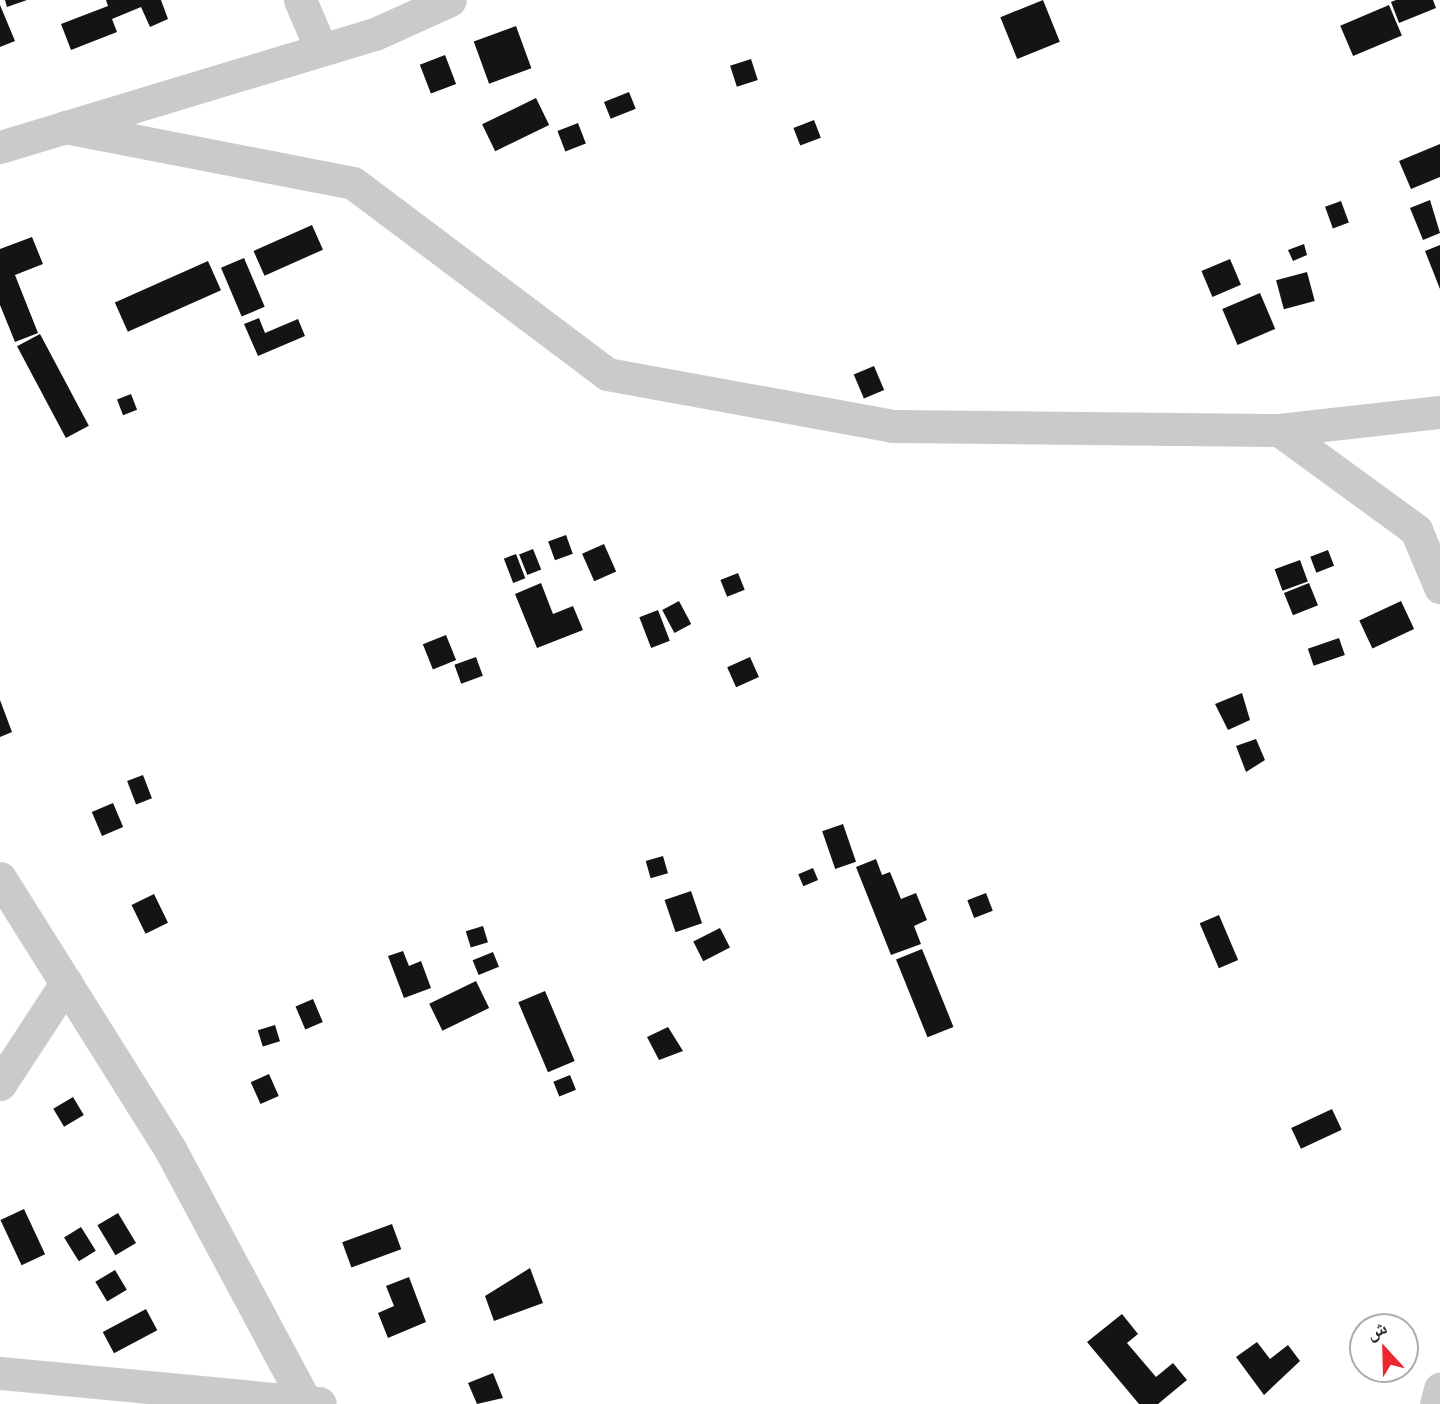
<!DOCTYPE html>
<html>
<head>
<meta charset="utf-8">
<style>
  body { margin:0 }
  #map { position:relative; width:1440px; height:1404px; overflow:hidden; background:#fff; font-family:Figtree,"Noto Naskh Arabic",sans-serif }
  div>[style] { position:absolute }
  .building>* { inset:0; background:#141414; transform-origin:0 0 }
  .minor>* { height:33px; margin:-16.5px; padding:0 16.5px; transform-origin:16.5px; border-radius:16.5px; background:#cacaca }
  span { translate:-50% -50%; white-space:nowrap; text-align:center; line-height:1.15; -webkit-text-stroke:7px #fff; paint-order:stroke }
  .north { position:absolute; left:1349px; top:1313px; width:70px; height:70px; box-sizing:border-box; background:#fff; border:2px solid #ababab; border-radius:50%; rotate:338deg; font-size:19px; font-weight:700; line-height:28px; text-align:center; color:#2d2d2d }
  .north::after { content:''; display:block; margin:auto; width:24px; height:32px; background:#ec272f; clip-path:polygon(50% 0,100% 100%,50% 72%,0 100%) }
</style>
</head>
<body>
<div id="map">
  <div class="building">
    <div style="clip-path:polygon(5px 0,27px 0,7px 7px)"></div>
    <div style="clip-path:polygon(106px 0,161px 0,168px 19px,150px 27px,141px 7px,112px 19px,117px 32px,71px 50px,61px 24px,108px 6px)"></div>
    <div style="left:1043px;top:0;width:45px;height:46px;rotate:68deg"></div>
    <div style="clip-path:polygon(1396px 0,1433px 0,1436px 8px,1399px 23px,1391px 2px)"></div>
    <div style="clip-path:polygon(0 5px,15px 41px,0 47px)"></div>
    <div style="left:1389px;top:5px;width:33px;height:53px;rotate:67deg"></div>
    <div style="left:516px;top:26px;width:45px;height:45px;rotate:70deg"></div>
    <div style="left:445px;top:55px;width:31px;height:27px;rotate:69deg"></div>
    <div style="left:751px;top:59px;width:22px;height:22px;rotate:72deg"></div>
    <div style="left:629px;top:92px;width:18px;height:27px;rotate:68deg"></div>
    <div style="left:536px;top:98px;width:30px;height:60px;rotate:64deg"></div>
    <div style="left:814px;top:120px;width:19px;height:22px;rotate:69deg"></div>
    <div style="left:578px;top:123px;width:22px;height:22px;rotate:69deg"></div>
    <div style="clip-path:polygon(1440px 144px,1440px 177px,1411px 189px,1399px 161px)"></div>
    <div style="clip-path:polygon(1430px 200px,1440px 233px,1423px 240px,1410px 208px)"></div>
    <div style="left:1341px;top:201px;width:23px;height:17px;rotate:70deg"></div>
    <div style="left:312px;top:225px;width:27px;height:64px;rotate:66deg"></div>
    <div style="clip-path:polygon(32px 237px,43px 264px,15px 275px,38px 333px,15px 342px,0 305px,0 249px)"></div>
    <div style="clip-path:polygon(1304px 244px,1307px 255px,1293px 261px,1288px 250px)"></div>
    <div style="clip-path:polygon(1440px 245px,1440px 289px,1425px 251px)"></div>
    <div style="left:244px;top:258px;width:53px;height:25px;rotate:67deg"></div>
    <div style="left:1230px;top:259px;width:28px;height:31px;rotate:67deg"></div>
    <div style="left:208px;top:261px;width:32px;height:102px;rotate:66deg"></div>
    <div style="left:1307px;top:272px;width:30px;height:32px;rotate:75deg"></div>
    <div style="left:1260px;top:293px;width:39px;height:41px;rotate:67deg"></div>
    <div style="clip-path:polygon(259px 318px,265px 333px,298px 319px,305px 336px,258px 356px,244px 324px)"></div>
    <div style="left:40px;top:334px;width:104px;height:26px;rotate:62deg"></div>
    <div style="left:874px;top:366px;width:26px;height:22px;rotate:67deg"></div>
    <div style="left:131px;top:394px;width:17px;height:15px;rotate:69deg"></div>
    <div style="left:566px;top:535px;width:20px;height:19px;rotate:70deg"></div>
    <div style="left:604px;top:544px;width:30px;height:24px;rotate:66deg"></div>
    <div style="left:533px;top:549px;width:22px;height:15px;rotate:68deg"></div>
    <div style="left:1328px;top:550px;width:17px;height:19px;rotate:69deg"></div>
    <div style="left:516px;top:554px;width:26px;height:13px;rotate:69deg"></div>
    <div style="left:1300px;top:560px;width:23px;height:27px;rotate:70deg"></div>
    <div style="left:738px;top:573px;width:18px;height:19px;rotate:68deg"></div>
    <div style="clip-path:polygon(541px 583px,553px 614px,573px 606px,583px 630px,537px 648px,515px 594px)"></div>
    <div style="left:1309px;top:583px;width:24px;height:27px;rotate:68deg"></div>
    <div style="left:679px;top:601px;width:26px;height:19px;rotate:62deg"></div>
    <div style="left:1401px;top:601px;width:31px;height:46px;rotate:65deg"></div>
    <div style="left:658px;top:610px;width:33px;height:20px;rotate:69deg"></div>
    <div style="left:446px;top:635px;width:27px;height:25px;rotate:68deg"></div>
    <div style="left:1339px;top:638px;width:18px;height:33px;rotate:71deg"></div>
    <div style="left:476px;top:657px;width:20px;height:23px;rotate:70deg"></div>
    <div style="left:750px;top:657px;width:22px;height:25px;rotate:66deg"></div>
    <div style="clip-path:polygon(1242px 693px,1250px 720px,1228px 730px,1215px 704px)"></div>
    <div style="clip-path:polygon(0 700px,12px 732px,0 737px)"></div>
    <div style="clip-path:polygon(1256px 739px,1265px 760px,1246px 772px,1236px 746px)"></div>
    <div style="left:143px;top:775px;width:25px;height:17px;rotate:69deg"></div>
    <div style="left:113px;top:803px;width:26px;height:23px;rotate:67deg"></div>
    <div style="left:843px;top:824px;width:40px;height:22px;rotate:71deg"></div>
    <div style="left:663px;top:856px;width:18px;height:18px;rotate:74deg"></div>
    <div style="clip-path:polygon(876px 859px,882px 875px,890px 872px,901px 899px,916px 893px,927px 920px,914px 926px,921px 944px,891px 955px,856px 867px)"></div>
    <div style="left:813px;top:868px;width:13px;height:16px;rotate:67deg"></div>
    <div style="left:691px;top:891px;width:34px;height:28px;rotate:71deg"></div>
    <div style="left:986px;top:893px;width:19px;height:20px;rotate:69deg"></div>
    <div style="left:154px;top:894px;width:32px;height:25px;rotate:64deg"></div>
    <div style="left:1219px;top:915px;width:49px;height:21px;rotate:67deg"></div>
    <div style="left:483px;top:926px;width:17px;height:18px;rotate:73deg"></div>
    <div style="left:720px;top:928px;width:22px;height:30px;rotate:63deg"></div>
    <div style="left:922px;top:949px;width:84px;height:28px;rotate:68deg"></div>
    <div style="clip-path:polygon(403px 951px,409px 966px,421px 961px,431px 988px,404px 998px,388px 956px)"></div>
    <div style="left:493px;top:952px;width:16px;height:22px;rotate:68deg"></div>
    <div style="left:476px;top:981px;width:30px;height:52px;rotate:64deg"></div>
    <div style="left:545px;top:991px;width:76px;height:29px;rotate:67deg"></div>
    <div style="left:313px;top:999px;width:25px;height:19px;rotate:67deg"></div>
    <div style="left:275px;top:1025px;width:17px;height:18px;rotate:73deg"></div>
    <div style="clip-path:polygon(668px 1027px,683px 1051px,659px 1060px,647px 1037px)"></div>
    <div style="left:269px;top:1074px;width:24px;height:20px;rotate:66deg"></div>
    <div style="left:570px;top:1075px;width:16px;height:18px;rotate:68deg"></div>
    <div style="left:73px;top:1097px;width:21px;height:23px;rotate:59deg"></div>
    <div style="left:1332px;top:1109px;width:23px;height:45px;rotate:65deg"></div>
    <div style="left:24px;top:1209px;width:50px;height:26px;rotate:65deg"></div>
    <div style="left:118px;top:1213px;width:35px;height:24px;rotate:59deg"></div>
    <div style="left:392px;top:1224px;width:27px;height:53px;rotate:70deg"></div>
    <div style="left:81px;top:1227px;width:28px;height:20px;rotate:58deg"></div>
    <div style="clip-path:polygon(530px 1268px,543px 1303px,494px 1321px,485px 1296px)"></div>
    <div style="left:115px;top:1270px;width:23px;height:23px;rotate:59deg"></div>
    <div style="clip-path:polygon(409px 1277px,426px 1322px,388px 1338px,378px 1313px,394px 1306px,386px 1286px)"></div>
    <div style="left:146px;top:1309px;width:24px;height:49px;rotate:62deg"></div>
    <div style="clip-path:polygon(1122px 1314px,1138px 1334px,1127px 1343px,1156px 1377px,1173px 1363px,1187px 1380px,1158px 1404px,1139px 1404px,1087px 1342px)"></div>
    <div style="clip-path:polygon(1257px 1342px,1270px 1359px,1288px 1345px,1300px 1361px,1264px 1395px,1236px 1357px)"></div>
    <div style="clip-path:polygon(493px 1373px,503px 1398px,477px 1404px,468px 1383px)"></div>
  </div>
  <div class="minor">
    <div style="left:300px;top:0;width:53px;rotate:66.8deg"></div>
    <div style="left:65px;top:127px;width:293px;rotate:11deg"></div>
    <div style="left:353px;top:183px;width:318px;rotate:36.9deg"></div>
    <div style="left:607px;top:374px;width:291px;rotate:10.3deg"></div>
    <div style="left:893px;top:426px;width:386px;rotate:0.6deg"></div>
    <div style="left:1279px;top:430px;width:170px;rotate:36.1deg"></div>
    <div style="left:1416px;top:530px;width:62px;rotate:67.2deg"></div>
    <div style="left:0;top:147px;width:392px;rotate:-16.8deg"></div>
    <div style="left:375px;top:34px;width:82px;rotate:-24.4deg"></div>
    <div style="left:1279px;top:430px;width:162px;rotate:-6.4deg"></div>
    <div style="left:0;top:878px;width:320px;rotate:57.9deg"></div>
    <div style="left:170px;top:1149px;width:289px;rotate:61.8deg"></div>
    <div style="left:0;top:1084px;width:121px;rotate:-56.8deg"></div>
    <div style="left:0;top:1373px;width:321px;rotate:5.4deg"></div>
    <div style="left:1436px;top:1404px;width:16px;rotate:-75deg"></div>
  </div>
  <div class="north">ش</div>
</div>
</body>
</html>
